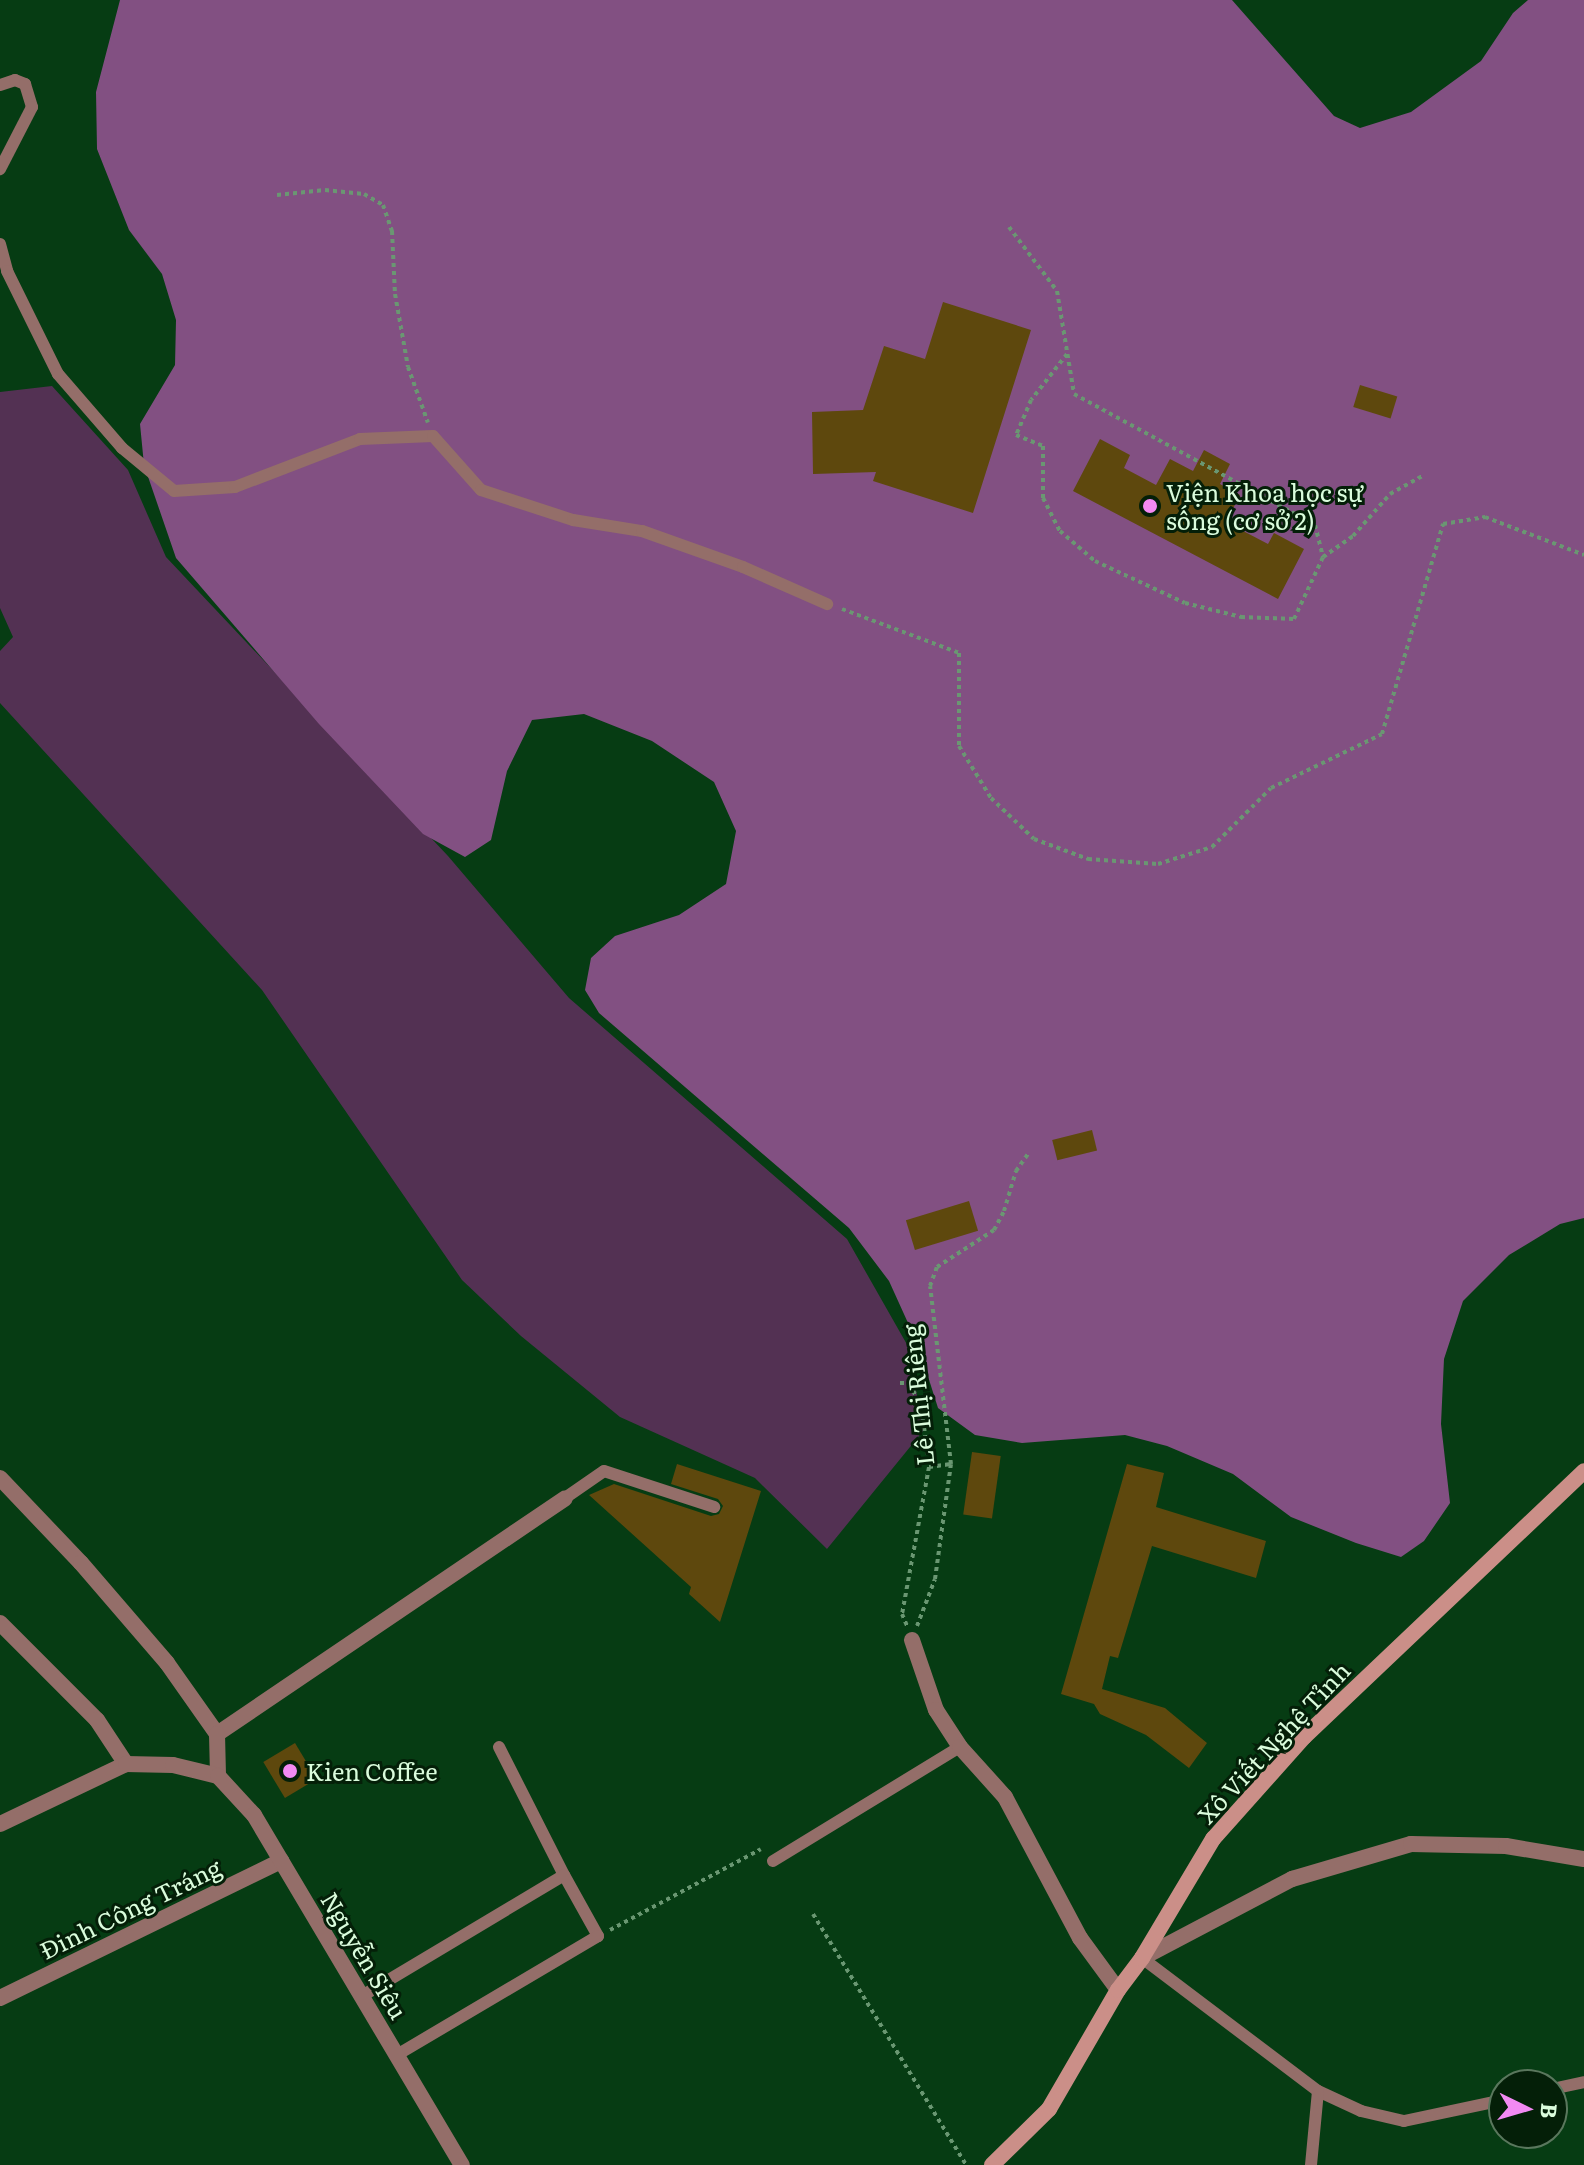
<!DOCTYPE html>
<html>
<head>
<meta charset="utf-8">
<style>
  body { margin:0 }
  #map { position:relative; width:1584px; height:2165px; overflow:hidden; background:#063c13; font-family:Literata,serif }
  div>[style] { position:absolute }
  .green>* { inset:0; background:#533153 }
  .forest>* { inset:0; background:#825082 }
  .building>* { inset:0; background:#5e480d; transform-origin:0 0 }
  .path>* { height:4px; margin-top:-2px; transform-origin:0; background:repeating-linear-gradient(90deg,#6a9772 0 4px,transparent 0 8px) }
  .service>* { height:12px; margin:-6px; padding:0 6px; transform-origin:6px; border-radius:6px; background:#946e69 }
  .minor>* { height:16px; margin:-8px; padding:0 8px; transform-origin:8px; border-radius:8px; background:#946e69 }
  .tertiary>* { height:16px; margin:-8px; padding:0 8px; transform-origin:8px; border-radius:8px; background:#946e69 }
  .secondary>* { height:16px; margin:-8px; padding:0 8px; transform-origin:8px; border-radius:8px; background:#cb8f88 }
  .dots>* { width:22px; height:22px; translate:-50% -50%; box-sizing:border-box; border:4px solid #041f08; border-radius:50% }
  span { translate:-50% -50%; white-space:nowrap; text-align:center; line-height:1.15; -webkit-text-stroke:6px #041f08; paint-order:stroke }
  .poi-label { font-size:24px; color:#dafcdc }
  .left { translate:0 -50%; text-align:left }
  .street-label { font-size:24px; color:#dafcdc }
  .north { position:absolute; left:1488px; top:2069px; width:80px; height:80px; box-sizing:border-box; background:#041f08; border:2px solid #5a775d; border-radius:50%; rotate:95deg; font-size:22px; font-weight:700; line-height:32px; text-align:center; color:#dafcdc }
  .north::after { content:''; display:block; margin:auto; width:28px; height:36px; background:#f28af3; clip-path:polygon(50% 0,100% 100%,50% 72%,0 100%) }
</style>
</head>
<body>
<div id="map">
  <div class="green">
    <div style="clip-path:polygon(52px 386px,128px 470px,166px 557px,448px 856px,569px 998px,847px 1239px,909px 1348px,923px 1431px,827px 1549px,755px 1478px,620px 1417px,521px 1336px,462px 1280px,262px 990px,0 703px,0 651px,13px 637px,0 608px,0 392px)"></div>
  </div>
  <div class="forest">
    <div style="clip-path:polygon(120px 0,1232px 0,1334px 116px,1360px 128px,1411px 112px,1481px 61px,1513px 13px,1528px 0,1584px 0,1584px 1218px,1560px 1224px,1509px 1255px,1463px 1301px,1444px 1359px,1441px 1424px,1450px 1503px,1424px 1541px,1401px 1557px,1356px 1543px,1291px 1517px,1233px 1474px,1167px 1446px,1125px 1435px,1022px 1443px,975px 1435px,938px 1408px,918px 1345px,889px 1281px,849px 1228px,599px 1013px,585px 990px,591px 958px,615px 936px,679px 915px,726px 884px,736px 831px,714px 782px,652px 741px,584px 714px,532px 720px,507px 771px,491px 840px,465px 857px,423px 834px,319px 724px,176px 558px,144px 465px,140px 424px,175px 365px,176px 320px,162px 274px,129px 230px,97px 149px,96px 92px)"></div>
  </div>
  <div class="building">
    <div style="clip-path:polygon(943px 302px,1031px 330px,973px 513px,873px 481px,876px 472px,813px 474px,812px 412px,863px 410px,884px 346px,925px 359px)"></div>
    <div style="left:1360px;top:385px;width:39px;height:23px;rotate:17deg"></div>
    <div style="clip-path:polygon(1100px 439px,1130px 455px,1124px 468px,1156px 485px,1170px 459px,1193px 471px,1204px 450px,1230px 464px,1220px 484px,1240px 495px,1226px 522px,1268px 544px,1274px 533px,1304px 549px,1278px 599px,1073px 491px)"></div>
    <div style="left:1092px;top:1130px;width:21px;height:41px;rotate:76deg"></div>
    <div style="left:969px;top:1201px;width:31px;height:66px;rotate:73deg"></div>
    <div style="left:972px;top:1452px;width:29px;height:63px;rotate:8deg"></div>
    <div style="clip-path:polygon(677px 1464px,761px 1491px,720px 1622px,689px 1594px,691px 1587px,589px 1495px,614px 1484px,711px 1516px,719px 1514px,723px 1506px,718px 1499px,671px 1484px)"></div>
    <div style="clip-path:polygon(1127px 1464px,1164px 1473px,1156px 1507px,1266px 1541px,1256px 1578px,1152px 1546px,1118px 1658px,1110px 1656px,1102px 1689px,1165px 1708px,1207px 1743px,1189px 1768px,1146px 1735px,1100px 1714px,1094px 1704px,1061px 1694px)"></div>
    <div style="left:295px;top:1743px;width:42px;height:37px;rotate:59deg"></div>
  </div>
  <div class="path">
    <div style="left:277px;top:195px;width:48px;rotate:-5.9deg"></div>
    <div style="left:325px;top:190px;width:39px;rotate:6deg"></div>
    <div style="left:364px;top:194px;width:22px;rotate:30deg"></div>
    <div style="left:383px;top:205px;width:28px;rotate:71deg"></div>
    <div style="left:392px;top:231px;width:63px;rotate:87.3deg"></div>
    <div style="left:395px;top:294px;width:74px;rotate:79.9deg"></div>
    <div style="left:408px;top:367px;width:59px;rotate:70.3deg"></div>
    <div style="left:1009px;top:227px;width:80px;rotate:53.1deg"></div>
    <div style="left:1057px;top:291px;width:104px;rotate:80.6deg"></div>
    <div style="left:1074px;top:394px;width:274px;rotate:28.5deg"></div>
    <div style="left:1315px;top:525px;width:33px;rotate:76deg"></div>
    <div style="left:1067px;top:354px;width:58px;rotate:128deg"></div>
    <div style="left:1031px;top:400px;width:38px;rotate:113deg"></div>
    <div style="left:1016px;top:435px;width:29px;rotate:22deg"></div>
    <div style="left:1043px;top:446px;width:52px;rotate:90deg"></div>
    <div style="left:1043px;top:498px;width:37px;rotate:63deg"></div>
    <div style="left:1060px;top:531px;width:46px;rotate:40.6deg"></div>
    <div style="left:1095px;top:561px;width:99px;rotate:25deg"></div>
    <div style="left:1185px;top:603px;width:58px;rotate:14deg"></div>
    <div style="left:1241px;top:617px;width:53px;rotate:2.2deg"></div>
    <div style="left:1294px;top:619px;width:68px;rotate:-64.9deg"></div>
    <div style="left:1323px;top:557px;width:37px;rotate:-35deg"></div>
    <div style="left:1353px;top:536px;width:56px;rotate:-48.6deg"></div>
    <div style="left:1390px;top:494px;width:38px;rotate:-29deg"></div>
    <div style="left:842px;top:609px;width:125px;rotate:20.6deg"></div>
    <div style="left:959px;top:653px;width:93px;rotate:90deg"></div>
    <div style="left:959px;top:746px;width:61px;rotate:58.4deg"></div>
    <div style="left:991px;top:798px;width:59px;rotate:43.6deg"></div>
    <div style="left:1034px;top:839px;width:58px;rotate:20.3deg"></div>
    <div style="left:1088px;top:859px;width:70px;rotate:4.1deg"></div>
    <div style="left:1158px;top:864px;width:57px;rotate:-17.5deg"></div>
    <div style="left:1212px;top:847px;width:83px;rotate:-45deg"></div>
    <div style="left:1271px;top:788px;width:123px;rotate:-25.9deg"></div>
    <div style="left:1382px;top:734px;width:219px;rotate:-73.8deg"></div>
    <div style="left:1443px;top:524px;width:43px;rotate:-9.5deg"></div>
    <div style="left:1485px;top:517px;width:106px;rotate:21deg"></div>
    <div style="left:900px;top:1383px;width:10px"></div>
    <div style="left:910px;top:1383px;width:30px;rotate:67deg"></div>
    <div style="left:922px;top:1411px;width:56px;rotate:82.9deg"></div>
    <div style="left:929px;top:1467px;width:149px;rotate:100.4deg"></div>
    <div style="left:902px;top:1614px;width:13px;rotate:67deg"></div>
    <div style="left:929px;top:1467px;width:22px;rotate:-8deg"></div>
    <div style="left:917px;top:1626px;width:50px;rotate:-69deg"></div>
    <div style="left:935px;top:1579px;width:116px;rotate:-82.1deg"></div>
    <div style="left:951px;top:1464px;width:179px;rotate:-96.7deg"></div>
    <div style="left:930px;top:1286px;width:20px;rotate:-70deg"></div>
    <div style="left:937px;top:1267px;width:68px;rotate:-33deg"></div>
    <div style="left:994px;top:1230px;width:21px;rotate:-62deg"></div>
    <div style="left:1004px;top:1211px;width:42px;rotate:-73.3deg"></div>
    <div style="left:1016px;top:1171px;width:21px;rotate:-55deg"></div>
    <div style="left:813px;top:1914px;width:294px;rotate:58.6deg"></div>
    <div style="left:610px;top:1930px;width:171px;rotate:-28.2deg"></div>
  </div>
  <div class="service">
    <div style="left:0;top:85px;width:16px;rotate:-18deg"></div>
    <div style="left:15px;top:80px;width:11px;rotate:22deg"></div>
    <div style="left:25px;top:84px;width:24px;rotate:73deg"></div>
    <div style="left:32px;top:107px;width:70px;rotate:117.3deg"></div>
    <div style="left:0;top:244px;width:28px;rotate:75deg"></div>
    <div style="left:7px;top:271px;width:115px;rotate:63.7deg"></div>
    <div style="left:58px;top:374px;width:98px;rotate:49.1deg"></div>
    <div style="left:122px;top:448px;width:67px;rotate:39.6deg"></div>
    <div style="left:174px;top:491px;width:61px;rotate:-3.8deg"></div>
    <div style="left:235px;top:487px;width:134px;rotate:-21deg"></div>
    <div style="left:360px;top:439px;width:73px;rotate:-2.4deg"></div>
    <div style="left:433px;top:436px;width:72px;rotate:48.4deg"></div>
    <div style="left:481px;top:490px;width:97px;rotate:18.1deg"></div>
    <div style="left:573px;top:520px;width:70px;rotate:9.1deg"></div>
    <div style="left:642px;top:531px;width:107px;rotate:19.6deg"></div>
    <div style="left:743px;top:567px;width:92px;rotate:23.8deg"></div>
    <div style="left:565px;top:1498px;width:47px;rotate:-34.7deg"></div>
    <div style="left:604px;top:1471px;width:116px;rotate:18.1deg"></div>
    <div style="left:499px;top:1747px;width:144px;rotate:63.1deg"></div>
    <div style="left:773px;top:1861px;width:219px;rotate:-31.4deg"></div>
    <div style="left:1142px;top:1958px;width:221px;rotate:37.1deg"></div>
    <div style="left:1318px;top:2091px;width:47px;rotate:24.9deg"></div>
    <div style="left:1361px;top:2111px;width:44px;rotate:13.1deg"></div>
    <div style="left:1404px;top:2121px;width:102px;rotate:-11.9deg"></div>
    <div style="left:362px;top:1996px;width:235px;rotate:-30.9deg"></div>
    <div style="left:564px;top:1875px;width:70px;rotate:60.9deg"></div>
    <div style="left:598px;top:1936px;width:234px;rotate:149.4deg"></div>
    <div style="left:1552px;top:2089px;width:33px;rotate:-12deg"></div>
    <div style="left:1311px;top:2165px;width:74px;rotate:-84.6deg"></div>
  </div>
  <div class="minor">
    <div style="left:0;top:1478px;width:117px;rotate:46.4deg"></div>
    <div style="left:81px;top:1563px;width:132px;rotate:49.3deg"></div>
    <div style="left:167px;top:1663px;width:87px;rotate:54.8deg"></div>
    <div style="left:0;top:1623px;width:137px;rotate:45deg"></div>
    <div style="left:97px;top:1720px;width:53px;rotate:56.6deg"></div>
    <div style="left:912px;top:1640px;width:74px;rotate:71.1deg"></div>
    <div style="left:936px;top:1710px;width:44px;rotate:57deg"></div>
    <div style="left:960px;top:1747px;width:67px;rotate:48deg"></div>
    <div style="left:1005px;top:1797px;width:160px;rotate:62deg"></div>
    <div style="left:1080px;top:1938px;width:64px;rotate:53.8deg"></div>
    <div style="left:217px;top:1734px;width:420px;rotate:-34.1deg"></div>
    <div style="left:217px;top:1734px;width:42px;rotate:88.6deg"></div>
    <div style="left:1142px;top:1958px;width:170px;rotate:-27.8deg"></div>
    <div style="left:1292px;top:1879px;width:124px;rotate:-16.4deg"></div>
    <div style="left:1411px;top:1844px;width:95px;rotate:1.2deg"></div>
    <div style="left:1506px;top:1846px;width:79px;rotate:9.5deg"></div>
    <div style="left:0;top:1998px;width:313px;rotate:-26deg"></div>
  </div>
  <div class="tertiary">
    <div style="left:0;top:1824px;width:140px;rotate:-25.5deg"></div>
    <div style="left:126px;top:1764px;width:47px;rotate:1.2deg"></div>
    <div style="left:173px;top:1765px;width:46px;rotate:13.7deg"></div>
    <div style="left:218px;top:1776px;width:53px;rotate:47.3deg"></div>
    <div style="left:254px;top:1815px;width:407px;rotate:59.3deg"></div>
  </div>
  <div class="secondary">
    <div style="left:992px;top:2165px;width:80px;rotate:-44.5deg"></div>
    <div style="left:1049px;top:2109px;width:138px;rotate:-59.9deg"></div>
    <div style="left:1118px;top:1990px;width:40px;rotate:-53deg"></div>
    <div style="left:1142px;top:1958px;width:139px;rotate:-59.2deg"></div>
    <div style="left:1213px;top:1839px;width:137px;rotate:-48.3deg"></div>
    <div style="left:1304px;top:1737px;width:386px;rotate:-43.5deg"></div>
  </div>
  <div class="dots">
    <div style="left:1150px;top:506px;background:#f28af3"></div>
    <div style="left:290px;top:1771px;background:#f28af3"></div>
  </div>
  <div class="poi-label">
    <span class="left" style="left:1166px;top:506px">Viện Khoa học sự<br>sống (cơ sở 2)</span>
    <span class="left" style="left:306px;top:1771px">Kien Coffee</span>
  </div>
  <div class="street-label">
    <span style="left:917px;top:1395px;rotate:-96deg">Lê Thị Riêng</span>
    <span style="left:1273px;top:1742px;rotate:-47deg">Xô Viết Nghệ Tỉnh</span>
    <span style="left:130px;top:1908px;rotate:-26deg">Đinh Công Tráng</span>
    <span style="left:365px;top:1955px;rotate:59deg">Nguyễn Siêu</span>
  </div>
  <div class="north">B</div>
</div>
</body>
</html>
